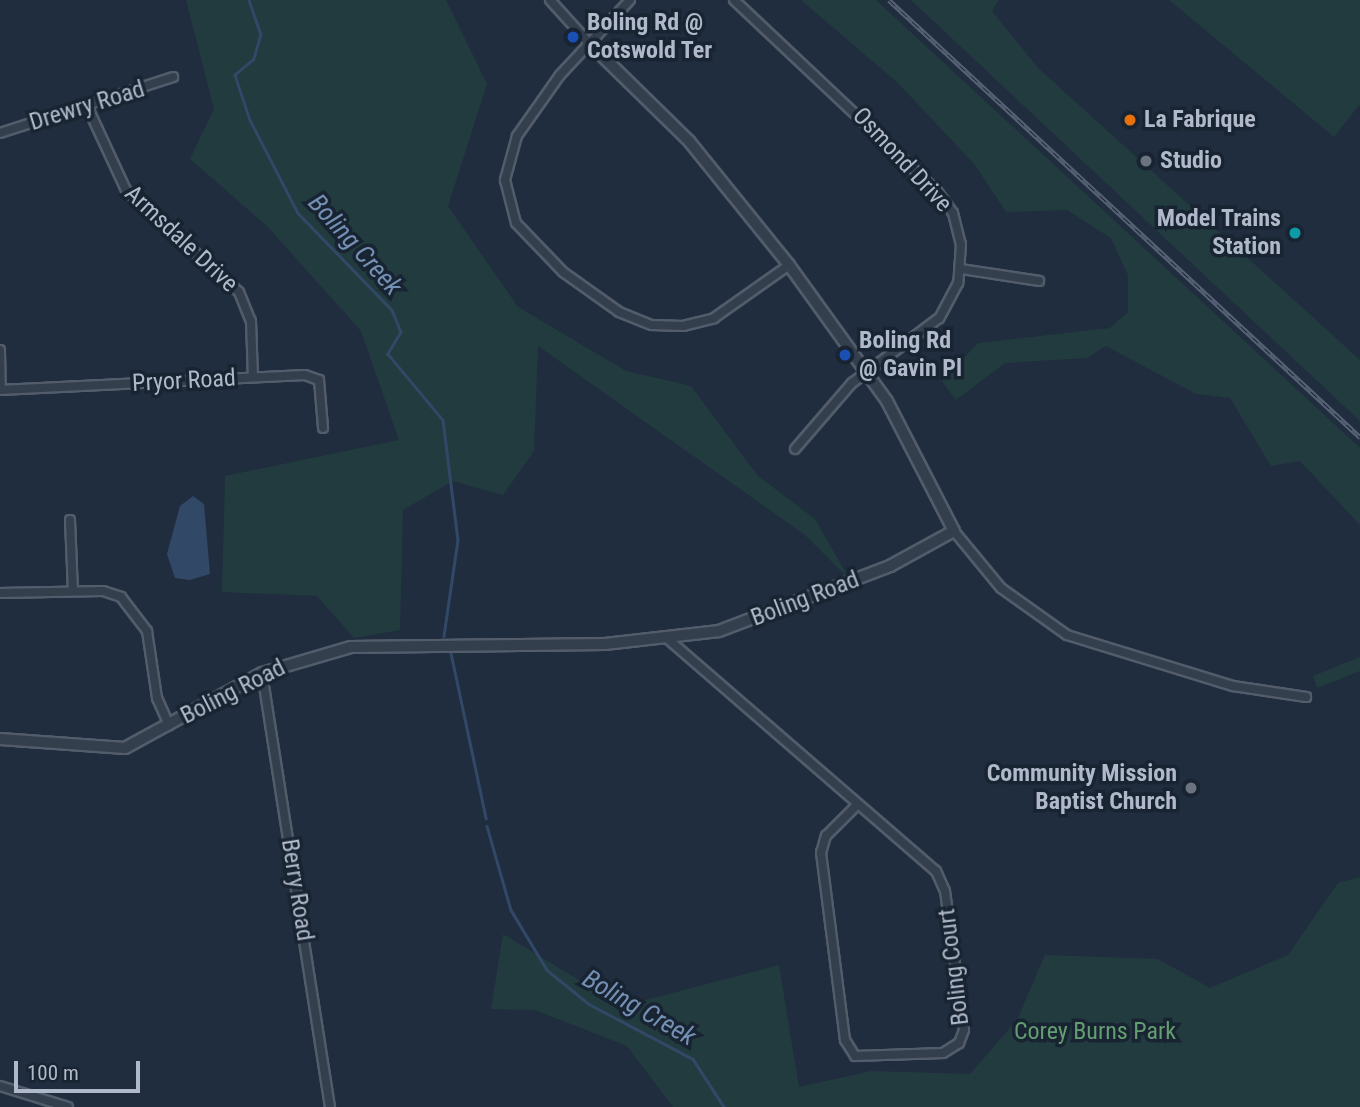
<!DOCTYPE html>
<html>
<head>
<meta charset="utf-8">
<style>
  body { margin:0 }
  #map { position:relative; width:1360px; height:1107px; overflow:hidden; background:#202d3e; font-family:"Roboto Condensed",sans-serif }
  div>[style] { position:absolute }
  .green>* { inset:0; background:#223b3f }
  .water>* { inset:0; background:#324867 }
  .stream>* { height:2.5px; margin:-1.25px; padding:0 1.25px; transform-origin:1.25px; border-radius:1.25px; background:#324867 }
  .roads { filter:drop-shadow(2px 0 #525c6b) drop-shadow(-2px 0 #525c6b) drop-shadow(0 2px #525c6b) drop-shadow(0 -2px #525c6b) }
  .minor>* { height:8px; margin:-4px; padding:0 4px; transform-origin:4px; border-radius:4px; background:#343f4d }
  .tertiary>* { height:10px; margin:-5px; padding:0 5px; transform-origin:5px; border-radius:5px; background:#343f4d }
  .rail>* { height:5px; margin-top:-2.5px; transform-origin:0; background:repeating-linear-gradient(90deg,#192432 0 8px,#566375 0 16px); box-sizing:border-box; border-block:2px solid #566375 }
  .dots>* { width:19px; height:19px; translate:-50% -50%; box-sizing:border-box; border:4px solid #192432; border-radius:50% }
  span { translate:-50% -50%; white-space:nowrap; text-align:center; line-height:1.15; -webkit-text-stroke:7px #192432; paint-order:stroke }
  .poi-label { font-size:24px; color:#afb9c9; font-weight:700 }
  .left { translate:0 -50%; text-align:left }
  .right { translate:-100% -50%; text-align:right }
  .street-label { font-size:24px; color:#afb9c9 }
  .park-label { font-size:24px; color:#649d71 }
  .water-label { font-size:26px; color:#7490b4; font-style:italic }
  .scale { position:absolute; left:14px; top:1061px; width:126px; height:32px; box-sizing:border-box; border:4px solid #afb9c9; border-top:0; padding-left:9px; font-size:21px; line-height:24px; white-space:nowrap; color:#afb9c9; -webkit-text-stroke:5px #192432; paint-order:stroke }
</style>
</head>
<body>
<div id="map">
  <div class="green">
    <div style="clip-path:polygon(186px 0,446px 0,487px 84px,448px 206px,518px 307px,626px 371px,691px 386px,758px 476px,815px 519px,850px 580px,805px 535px,538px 346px,534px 451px,503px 495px,453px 481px,403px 510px,400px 630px,354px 638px,317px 596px,222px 592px,225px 476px,399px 440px,361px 331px,267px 226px,190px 159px,214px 109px)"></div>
    <div style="clip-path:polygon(801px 0,876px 0,1360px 448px,1360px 525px,1300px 461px,1271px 466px,1230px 398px,1196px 394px,1106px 346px,1087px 358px,1005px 363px,956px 400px,942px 381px,978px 343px,1110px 328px,1128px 312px,1128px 275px,1111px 238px,1067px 210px,1006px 212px,975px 165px,898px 83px)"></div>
    <div style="clip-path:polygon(911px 0,999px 0,992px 11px,1037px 67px,1360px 360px,1360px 421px)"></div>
    <div style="clip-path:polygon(1169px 0,1360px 0,1360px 104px,1334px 137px)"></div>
    <div style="clip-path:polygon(1360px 657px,1360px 671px,1317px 688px,1313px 676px)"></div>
    <div style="clip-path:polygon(1360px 877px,1360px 1107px,673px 1107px,627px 1046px,535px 1010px,491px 1009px,503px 934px,582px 982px,642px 1001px,779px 965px,799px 1087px,871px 1071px,970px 1074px,1017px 1020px,1045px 955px,1158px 959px,1210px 988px,1288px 955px,1338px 883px)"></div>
  </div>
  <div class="water">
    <div style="clip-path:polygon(193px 496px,204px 504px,210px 574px,190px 580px,175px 578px,167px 554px,180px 506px)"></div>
  </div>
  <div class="stream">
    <div style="left:249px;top:0;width:36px;rotate:71deg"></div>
    <div style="left:261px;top:34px;width:26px;rotate:106deg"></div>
    <div style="left:254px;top:59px;width:25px;rotate:140deg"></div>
    <div style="left:235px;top:75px;width:47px;rotate:71.6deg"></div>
    <div style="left:250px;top:120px;width:105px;rotate:62.7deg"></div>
    <div style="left:298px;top:213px;width:135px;rotate:45.9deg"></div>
    <div style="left:392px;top:310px;width:24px;rotate:68deg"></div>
    <div style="left:401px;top:332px;width:26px;rotate:121deg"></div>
    <div style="left:388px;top:354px;width:86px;rotate:50.2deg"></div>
    <div style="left:443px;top:420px;width:121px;rotate:82.9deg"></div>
    <div style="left:458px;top:540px;width:97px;rotate:98.3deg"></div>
    <div style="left:451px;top:653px;width:169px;rotate:78deg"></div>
    <div style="left:487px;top:826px;width:87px;rotate:74.1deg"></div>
    <div style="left:511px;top:910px;width:70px;rotate:59deg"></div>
    <div style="left:547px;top:970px;width:54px;rotate:39deg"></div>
    <div style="left:589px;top:1004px;width:118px;rotate:27.9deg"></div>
    <div style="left:693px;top:1059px;width:57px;rotate:57.1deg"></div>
  </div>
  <div class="roads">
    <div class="minor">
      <div style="left:550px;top:0;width:57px;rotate:47.9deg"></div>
      <div style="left:630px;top:0;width:103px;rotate:133deg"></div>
      <div style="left:560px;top:75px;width:75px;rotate:125.2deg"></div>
      <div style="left:517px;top:136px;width:46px;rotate:105.3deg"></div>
      <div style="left:505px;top:180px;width:44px;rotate:75.7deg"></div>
      <div style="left:516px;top:223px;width:68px;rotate:46.2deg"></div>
      <div style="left:563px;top:272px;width:69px;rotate:35.5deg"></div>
      <div style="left:619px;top:312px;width:35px;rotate:22deg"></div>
      <div style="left:652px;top:325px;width:31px;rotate:2deg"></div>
      <div style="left:683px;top:326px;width:32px;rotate:-14deg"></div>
      <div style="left:714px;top:318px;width:92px;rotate:-35.2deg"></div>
      <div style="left:734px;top:0;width:279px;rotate:43.3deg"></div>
      <div style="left:937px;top:191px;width:27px;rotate:54deg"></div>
      <div style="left:953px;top:213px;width:32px;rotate:76deg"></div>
      <div style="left:961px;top:244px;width:39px;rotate:94deg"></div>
      <div style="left:958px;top:283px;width:40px;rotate:118deg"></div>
      <div style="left:939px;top:318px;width:109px;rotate:143.2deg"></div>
      <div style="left:852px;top:383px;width:87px;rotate:130.8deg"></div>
      <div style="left:87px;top:106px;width:93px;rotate:65.1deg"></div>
      <div style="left:126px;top:190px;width:152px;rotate:42.1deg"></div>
      <div style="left:239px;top:292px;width:31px;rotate:68deg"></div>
      <div style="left:251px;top:321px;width:56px;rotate:88deg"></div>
      <div style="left:0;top:133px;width:182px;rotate:-17.9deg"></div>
      <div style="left:961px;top:269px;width:79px;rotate:8.7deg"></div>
      <div style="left:0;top:350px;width:39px;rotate:89deg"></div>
      <div style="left:0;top:390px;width:305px;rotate:-2.8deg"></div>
      <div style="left:305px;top:375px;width:15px;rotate:20deg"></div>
      <div style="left:319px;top:380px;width:48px;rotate:85.2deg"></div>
      <div style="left:70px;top:520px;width:71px;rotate:87.6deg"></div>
      <div style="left:954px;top:531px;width:74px;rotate:50.5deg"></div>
      <div style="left:1001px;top:588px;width:81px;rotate:35.5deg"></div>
      <div style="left:1067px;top:635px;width:174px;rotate:17.1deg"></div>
      <div style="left:1233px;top:686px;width:74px;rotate:8.6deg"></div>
      <div style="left:0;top:593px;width:103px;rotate:-1.1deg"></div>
      <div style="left:103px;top:591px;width:19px;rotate:18deg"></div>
      <div style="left:121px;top:597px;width:43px;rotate:52.6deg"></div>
      <div style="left:147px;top:631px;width:68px;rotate:81.5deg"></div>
      <div style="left:157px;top:698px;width:30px;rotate:66deg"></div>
      <div style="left:669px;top:640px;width:353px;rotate:40.9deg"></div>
      <div style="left:936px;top:871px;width:22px;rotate:66deg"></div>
      <div style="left:945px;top:891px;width:140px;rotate:82.2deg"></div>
      <div style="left:964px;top:1030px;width:14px;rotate:111deg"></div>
      <div style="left:959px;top:1043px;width:19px;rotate:148deg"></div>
      <div style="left:943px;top:1053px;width:88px;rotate:178deg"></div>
      <div style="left:855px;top:1056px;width:19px;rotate:-122deg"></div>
      <div style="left:845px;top:1040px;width:189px;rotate:-97.3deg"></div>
      <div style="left:821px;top:853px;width:18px;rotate:-74deg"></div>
      <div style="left:826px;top:836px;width:44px;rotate:-45deg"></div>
      <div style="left:262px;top:673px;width:439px;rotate:81.1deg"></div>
      <div style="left:0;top:1086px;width:71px;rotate:17.2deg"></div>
    </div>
    <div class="tertiary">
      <div style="left:0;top:739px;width:125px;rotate:4.1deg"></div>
      <div style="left:125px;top:748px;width:156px;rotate:-28.7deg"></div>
      <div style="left:262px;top:673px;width:93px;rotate:-16.3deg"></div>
      <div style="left:351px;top:647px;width:254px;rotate:-0.7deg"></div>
      <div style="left:605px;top:644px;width:115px;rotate:-6.5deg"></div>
      <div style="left:719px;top:631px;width:183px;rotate:-20.8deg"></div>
      <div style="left:890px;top:566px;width:73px;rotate:-28.7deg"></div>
      <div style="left:954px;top:531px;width:146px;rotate:-117.3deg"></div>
      <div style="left:887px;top:401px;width:168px;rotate:-125.8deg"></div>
      <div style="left:789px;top:265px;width:159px;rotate:-128.9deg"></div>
      <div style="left:689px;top:141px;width:141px;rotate:-135.6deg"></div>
    </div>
  </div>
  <div class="rail">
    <div style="left:889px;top:0;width:643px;rotate:42.86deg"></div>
  </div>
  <div class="dots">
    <div style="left:573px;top:37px;background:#1a4fb4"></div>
    <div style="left:1130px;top:120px;background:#e8710a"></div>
    <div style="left:1146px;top:161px;background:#6b7280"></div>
    <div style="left:1295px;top:233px;background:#0f9aa8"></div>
    <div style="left:845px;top:355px;background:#1a4fb4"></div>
    <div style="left:1191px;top:788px;background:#6b7280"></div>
  </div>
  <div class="poi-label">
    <span class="left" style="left:587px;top:37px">Boling Rd @<br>Cotswold Ter</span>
    <span class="left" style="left:1144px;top:120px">La Fabrique</span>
    <span class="left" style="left:1160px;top:161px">Studio</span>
    <span class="right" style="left:1281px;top:233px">Model Trains<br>Station</span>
    <span class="left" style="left:859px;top:355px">Boling Rd<br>@ Gavin Pl</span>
    <span class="right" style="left:1177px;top:788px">Community Mission<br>Baptist Church</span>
  </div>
  <div class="street-label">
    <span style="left:87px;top:106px;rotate:-17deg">Drewry Road</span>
    <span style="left:902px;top:160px;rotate:47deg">Osmond Drive</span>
    <span style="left:181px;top:239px;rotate:43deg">Armsdale Drive</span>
    <span style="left:184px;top:381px;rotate:-3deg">Pryor Road</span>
    <span style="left:805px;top:599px;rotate:-21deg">Boling Road</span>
    <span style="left:233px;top:692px;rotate:-27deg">Boling Road</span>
    <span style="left:297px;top:890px;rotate:81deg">Berry Road</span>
    <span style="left:954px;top:967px;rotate:-97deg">Boling Court</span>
  </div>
  <div class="park-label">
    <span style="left:1095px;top:1032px">Corey Burns Park</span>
  </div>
  <div class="water-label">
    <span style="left:355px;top:245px;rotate:48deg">Boling Creek</span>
    <span style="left:639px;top:1008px;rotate:30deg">Boling Creek</span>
  </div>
  <div class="scale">100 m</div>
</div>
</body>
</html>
